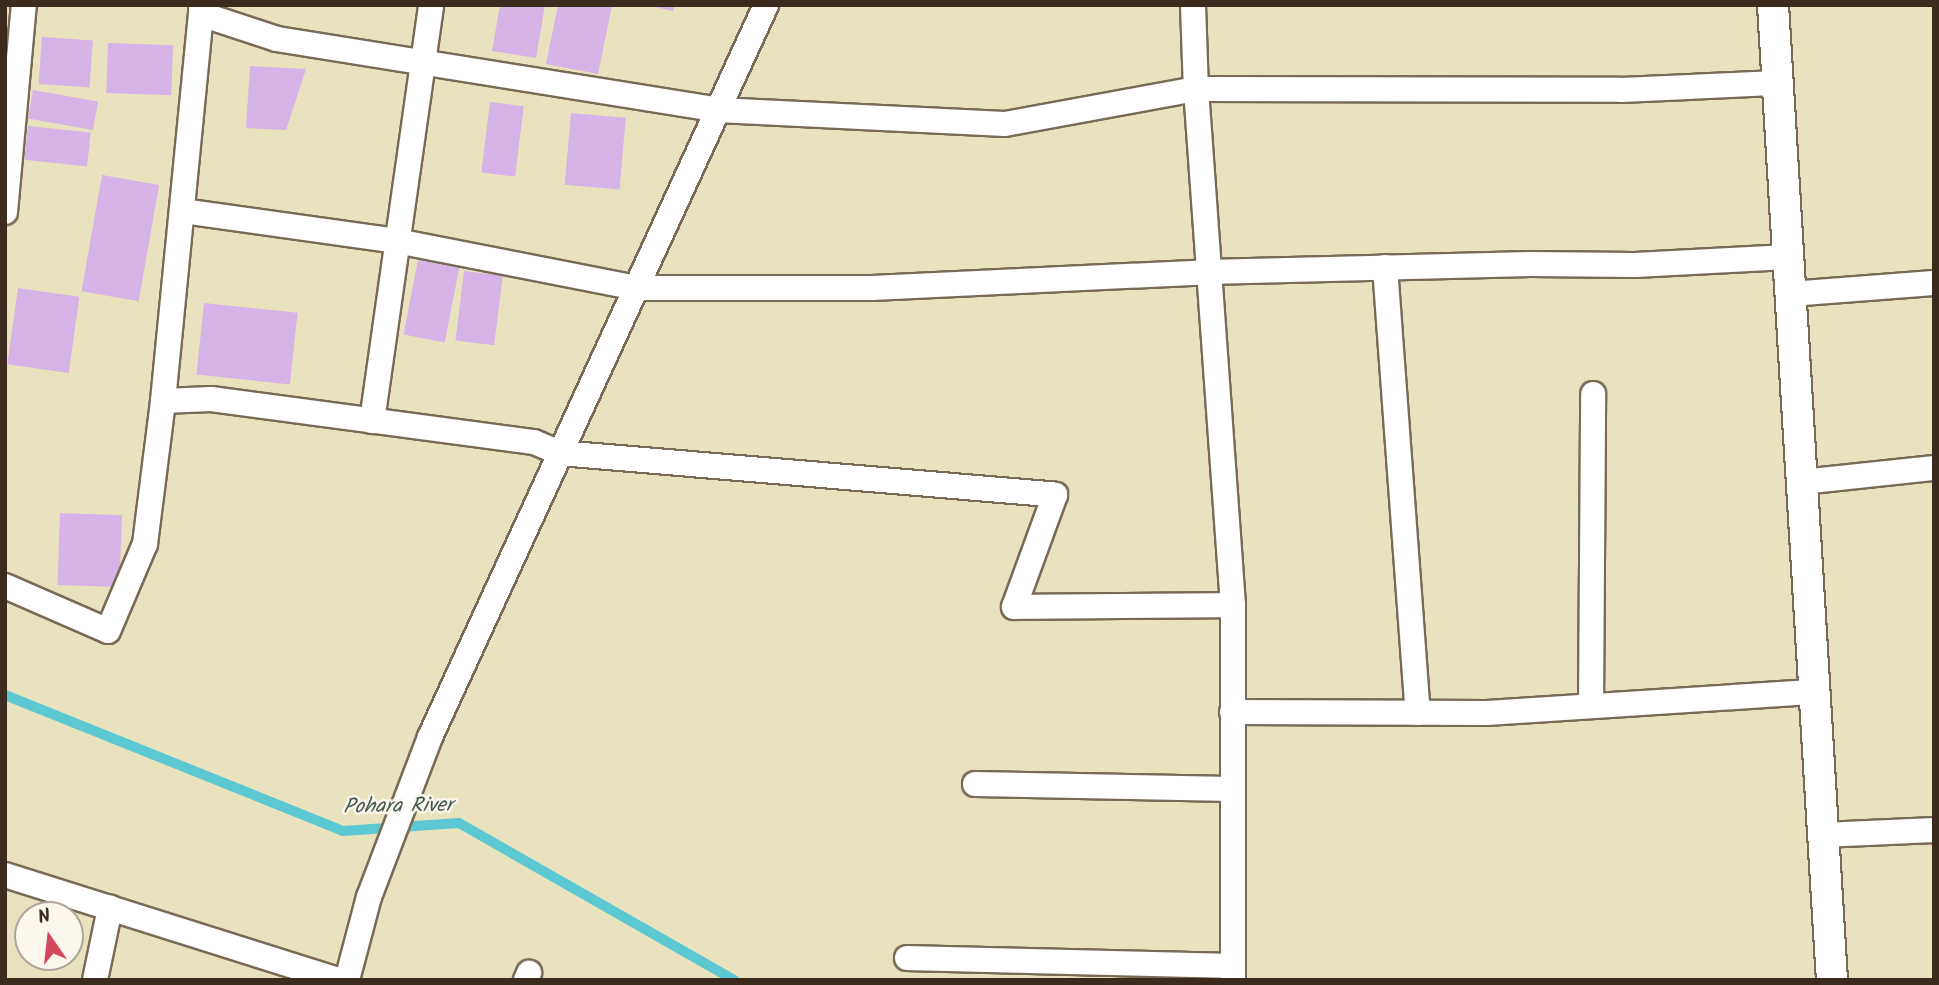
<!DOCTYPE html>
<html>
<head>
<meta charset="utf-8">
<style>
  body { margin:0 }
  #map { position:relative; width:1939px; height:985px; overflow:hidden; background:#e9e2bf; font-family:Kalam,sans-serif }
  div>[style] { position:absolute }
  .stream>* { height:10px; margin:-5px; padding:0 5px; transform-origin:5px; border-radius:5px; background:#5bc8d2 }
  .building>* { inset:0; background:#d5b3e6; transform-origin:0 0 }
  .roads { filter:drop-shadow(2px 0 #786a56) drop-shadow(-2px 0 #786a56) drop-shadow(0 2px #786a56) drop-shadow(0 -2px #786a56) }
  .minor>* { height:24px; margin:-12px; padding:0 12px; transform-origin:12px; border-radius:12px; background:#fff }
  .tertiary>* { height:30px; margin:-15px; padding:0 15px; transform-origin:15px; border-radius:15px; background:#fff }
  span { translate:-50% -50%; white-space:nowrap; text-align:center; line-height:1.15; -webkit-text-stroke:5px #fbf7ec; paint-order:stroke }
  .water-label { font-size:21px; color:#455954; font-style:italic }
  .frame { position:absolute; inset:0; border:7px solid #3b2a1e; pointer-events:none }
  .north { position:absolute; left:14px; top:901px; width:70px; height:70px; box-sizing:border-box; background:#fbf7ec; border:2px solid #aea59a; border-radius:50%; rotate:346deg; font-size:19px; font-weight:700; line-height:28px; text-align:center; color:#3b2a1e }
  .north::after { content:''; display:block; margin:auto; width:24px; height:32px; background:#d1495b; clip-path:polygon(50% 0,100% 100%,50% 72%,0 100%) }
</style>
</head>
<body>
<div id="map">
  <div class="stream">
    <div style="left:5px;top:695px;width:364px;rotate:21.9deg"></div>
    <div style="left:343px;top:831px;width:116px;rotate:-3.9deg"></div>
    <div style="left:459px;top:823px;width:317px;rotate:29.7deg"></div>
  </div>
  <div class="building">
    <div style="clip-path:polygon(500px 5px,545px 5px,536px 58px,492px 51px)"></div>
    <div style="clip-path:polygon(558px 5px,612px 5px,598px 74px,546px 64px)"></div>
    <div style="clip-path:polygon(646px 5px,674px 5px,673px 11px)"></div>
    <div style="left:42px;top:37px;width:51px;height:47px;rotate:4deg"></div>
    <div style="left:108px;top:43px;width:65px;height:50px;rotate:2deg"></div>
    <div style="clip-path:polygon(250px 66px,306px 69px,286px 130px,246px 128px)"></div>
    <div style="left:33px;top:90px;width:66px;height:29px;rotate:10deg"></div>
    <div style="left:490px;top:102px;width:34px;height:71px;rotate:7deg"></div>
    <div style="left:571px;top:113px;width:55px;height:72px;rotate:5deg"></div>
    <div style="left:28px;top:126px;width:63px;height:34px;rotate:6deg"></div>
    <div style="left:102px;top:175px;width:58px;height:118px;rotate:10deg"></div>
    <div style="left:418px;top:260px;width:42px;height:76px;rotate:11deg"></div>
    <div style="left:464px;top:271px;width:39px;height:70px;rotate:7deg"></div>
    <div style="left:18px;top:288px;width:62px;height:77px;rotate:8deg"></div>
    <div style="left:204px;top:303px;width:94px;height:72px;rotate:6deg"></div>
    <div style="left:60px;top:513px;width:62px;height:72px;rotate:2deg"></div>
  </div>
  <div class="roads">
    <div class="minor">
      <div style="left:201px;top:5px;width:9px;rotate:90deg"></div>
      <div style="left:201px;top:14px;width:80px;rotate:18.2deg"></div>
      <div style="left:277px;top:39px;width:447px;rotate:9.1deg"></div>
      <div style="left:718px;top:110px;width:287px;rotate:2.8deg"></div>
      <div style="left:1005px;top:124px;width:194px;rotate:-10.4deg"></div>
      <div style="left:1196px;top:89px;width:425px;rotate:0.1deg"></div>
      <div style="left:1621px;top:90px;width:157px;rotate:-2.6deg"></div>
      <div style="left:1193px;top:5px;width:84px;rotate:88deg"></div>
      <div style="left:1196px;top:89px;width:517px;rotate:85.9deg"></div>
      <div style="left:1233px;top:605px;width:375px;rotate:90deg"></div>
      <div style="left:183px;top:211px;width:216px;rotate:8deg"></div>
      <div style="left:397px;top:241px;width:244px;rotate:11.1deg"></div>
      <div style="left:636px;top:288px;width:236px"></div>
      <div style="left:872px;top:288px;width:336px;rotate:-2.7deg"></div>
      <div style="left:1208px;top:272px;width:323px;rotate:-1.4deg"></div>
      <div style="left:1531px;top:264px;width:104px;rotate:0.6deg"></div>
      <div style="left:1635px;top:265px;width:153px;rotate:-3deg"></div>
      <div style="left:5px;top:212px;width:208px;rotate:-84.8deg"></div>
      <div style="left:1385px;top:267px;width:447px;rotate:85.8deg"></div>
      <div style="left:1790px;top:294px;width:144px;rotate:-4.4deg"></div>
      <div style="left:163px;top:401px;width:48px;rotate:-2.4deg"></div>
      <div style="left:211px;top:399px;width:326px;rotate:7.6deg"></div>
      <div style="left:534px;top:442px;width:28px;rotate:23deg"></div>
      <div style="left:560px;top:453px;width:497px;rotate:4.8deg"></div>
      <div style="left:1055px;top:495px;width:119px;rotate:110.1deg"></div>
      <div style="left:1014px;top:607px;width:219px;rotate:-0.5deg"></div>
      <div style="left:372px;top:421px;width:420px;rotate:-81.9deg"></div>
      <div style="left:1802px;top:482px;width:133px;rotate:-6.1deg"></div>
      <div style="left:5px;top:586px;width:112px;rotate:23.6deg"></div>
      <div style="left:108px;top:631px;width:95px;rotate:-67deg"></div>
      <div style="left:145px;top:544px;width:144px;rotate:-82.8deg"></div>
      <div style="left:163px;top:401px;width:389px;rotate:-84.4deg"></div>
      <div style="left:1591px;top:706px;width:312px;rotate:-89.6deg"></div>
      <div style="left:1232px;top:712px;width:255px;rotate:0.2deg"></div>
      <div style="left:1487px;top:713px;width:328px;rotate:-3.7deg"></div>
      <div style="left:975px;top:784px;width:258px;rotate:1.1deg"></div>
      <div style="left:1823px;top:835px;width:111px;rotate:-2.6deg"></div>
      <div style="left:5px;top:875px;width:349px;rotate:17.5deg"></div>
      <div style="left:907px;top:958px;width:326px;rotate:1.4deg"></div>
      <div style="left:95px;top:980px;width:74px;rotate:-78.2deg"></div>
      <div style="left:347px;top:980px;width:86px;rotate:-75.2deg"></div>
      <div style="left:369px;top:897px;width:171px;rotate:-69.1deg"></div>
      <div style="left:430px;top:737px;width:805px;rotate:-65.34deg"></div>
      <div style="left:526px;top:980px;width:8px;rotate:-67deg"></div>
    </div>
    <div class="tertiary">
      <div style="left:1773px;top:5px;width:977px;rotate:86.54deg"></div>
    </div>
  </div>
  <div class="water-label">
    <span style="left:398px;top:807px;rotate:-1deg">Pohara River</span>
  </div>
  <div class="frame"></div>
  <div class="north">N</div>
</div>
</body>
</html>
